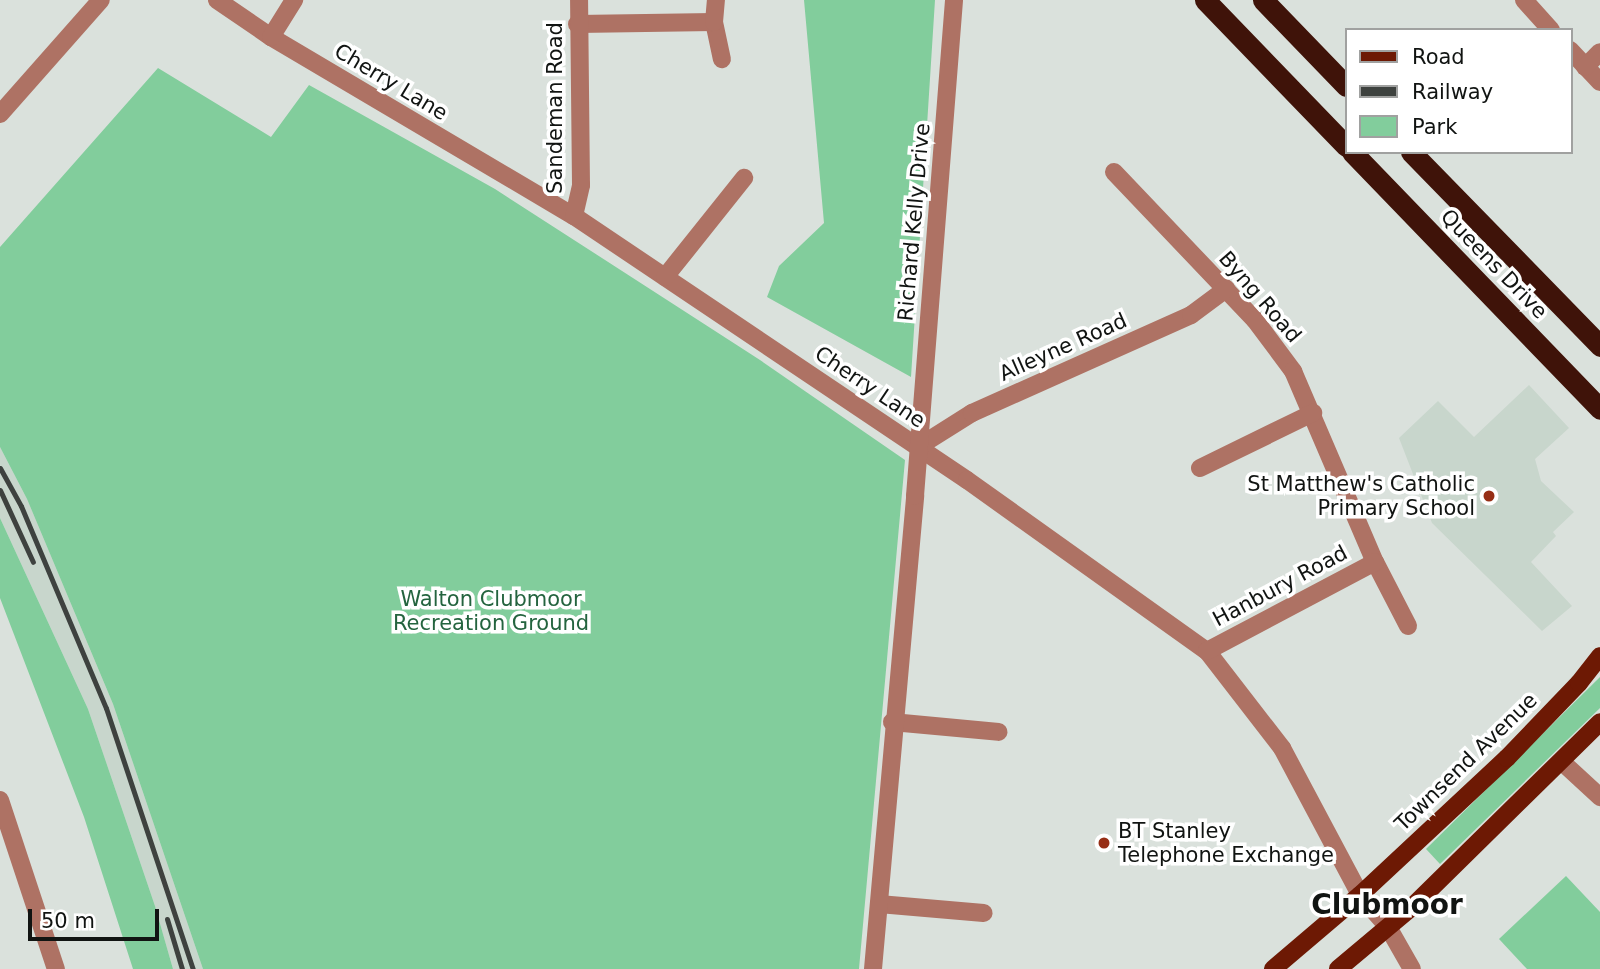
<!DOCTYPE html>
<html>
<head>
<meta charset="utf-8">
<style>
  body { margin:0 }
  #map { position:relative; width:1600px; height:969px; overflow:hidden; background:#dae1dc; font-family:"DejaVu Sans",sans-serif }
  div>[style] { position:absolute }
  .built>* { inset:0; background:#c8d6cc }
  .green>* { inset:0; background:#82cd9c }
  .minor>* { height:18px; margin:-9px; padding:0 9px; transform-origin:9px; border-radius:9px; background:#ae7264 }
  .major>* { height:18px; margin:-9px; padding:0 9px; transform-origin:9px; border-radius:9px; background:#6d1904 }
  .highway>* { height:21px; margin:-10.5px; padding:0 10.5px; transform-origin:10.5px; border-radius:10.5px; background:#3f1309 }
  .rail>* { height:5px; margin:-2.5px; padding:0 2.5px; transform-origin:2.5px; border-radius:2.5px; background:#3e423f }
  .dots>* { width:19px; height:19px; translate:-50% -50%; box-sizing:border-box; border:4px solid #fff; border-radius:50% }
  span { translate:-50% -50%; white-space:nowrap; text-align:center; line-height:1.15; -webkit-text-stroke:7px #fff; paint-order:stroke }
  .street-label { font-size:21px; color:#111412 }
  .poi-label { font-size:21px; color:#111412 }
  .right { translate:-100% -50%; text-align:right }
  .left { translate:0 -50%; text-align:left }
  .park-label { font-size:21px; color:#24643f }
  .district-label { font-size:28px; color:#111412; font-weight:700 }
  .legend { position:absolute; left:1345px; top:28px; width:228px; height:126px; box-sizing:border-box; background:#fff; border:2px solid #a0a1a0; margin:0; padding:9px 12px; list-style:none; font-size:21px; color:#111412 }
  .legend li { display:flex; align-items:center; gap:14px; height:35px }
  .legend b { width:35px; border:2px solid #a0a1a0 }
  .scale { position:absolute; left:28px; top:909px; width:131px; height:32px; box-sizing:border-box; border:4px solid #111412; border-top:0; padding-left:9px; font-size:21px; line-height:24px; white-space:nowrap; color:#111412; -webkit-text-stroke:5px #fff; paint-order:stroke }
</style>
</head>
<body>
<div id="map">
  <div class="built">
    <div style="clip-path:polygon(1529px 385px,1569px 428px,1535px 459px,1541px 481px,1574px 512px,1553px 532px,1556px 536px,1531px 562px,1572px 606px,1542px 631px,1432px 523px,1399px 438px,1438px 401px,1474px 437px)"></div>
    <div style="clip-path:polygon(0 447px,27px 499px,113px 704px,203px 969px,173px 969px,155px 906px,88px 709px,0 518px)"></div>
  </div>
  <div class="green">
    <div style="clip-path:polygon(804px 0,935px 0,911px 377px,767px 297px,779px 266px,824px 223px)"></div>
    <div style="clip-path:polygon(158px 68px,271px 137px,309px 85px,495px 189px,760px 360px,905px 460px,859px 969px,203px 969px,113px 704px,27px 499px,0 447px,0 247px)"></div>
    <div style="clip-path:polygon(0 518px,88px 709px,155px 906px,173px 969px,133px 969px,84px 817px,0 598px)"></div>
    <div style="clip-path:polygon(1600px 677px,1600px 708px,1440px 864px,1426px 849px)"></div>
    <div style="clip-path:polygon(1566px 876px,1600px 912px,1600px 969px,1527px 969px,1499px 939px)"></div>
  </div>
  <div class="minor">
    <div style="left:217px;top:0;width:65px;rotate:34.4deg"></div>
    <div style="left:271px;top:37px;width:352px;rotate:30.6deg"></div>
    <div style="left:574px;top:216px;width:473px;rotate:33.9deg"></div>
    <div style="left:967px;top:480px;width:295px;rotate:35.5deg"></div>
    <div style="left:1207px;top:651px;width:123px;rotate:52.3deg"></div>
    <div style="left:1282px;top:748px;width:166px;rotate:62deg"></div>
    <div style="left:1360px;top:895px;width:43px;rotate:48.8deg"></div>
    <div style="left:1388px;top:927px;width:48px;rotate:60.3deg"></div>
    <div style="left:1524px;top:0;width:40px;rotate:48deg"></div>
    <div style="left:714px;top:22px;width:38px;rotate:78deg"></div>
    <div style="left:577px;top:24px;width:137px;rotate:-0.8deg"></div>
    <div style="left:714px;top:22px;width:22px;rotate:-85deg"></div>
    <div style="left:271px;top:37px;width:44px;rotate:-58.1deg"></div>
    <div style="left:1570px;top:50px;width:44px;rotate:46.8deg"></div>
    <div style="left:1585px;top:67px;width:21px;rotate:-45deg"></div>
    <div style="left:0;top:114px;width:152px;rotate:-48.5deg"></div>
    <div style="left:1114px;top:172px;width:204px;rotate:46.4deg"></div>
    <div style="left:1255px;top:320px;width:64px;rotate:53.3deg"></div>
    <div style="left:1293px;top:371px;width:208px;rotate:66.8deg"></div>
    <div style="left:1375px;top:562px;width:72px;rotate:62.7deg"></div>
    <div style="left:574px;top:216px;width:32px;rotate:-77deg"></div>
    <div style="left:581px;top:185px;width:185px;rotate:-90.6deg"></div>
    <div style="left:665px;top:277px;width:127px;rotate:-51.4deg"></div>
    <div style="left:918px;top:447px;width:64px;rotate:-32.2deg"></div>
    <div style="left:972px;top:413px;width:240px;rotate:-24.1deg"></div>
    <div style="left:1191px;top:315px;width:44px;rotate:-36.6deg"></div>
    <div style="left:1200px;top:468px;width:126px;rotate:-26deg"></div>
    <div style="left:1207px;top:651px;width:190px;rotate:-27.9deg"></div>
    <div style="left:892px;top:722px;width:107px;rotate:5.3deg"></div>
    <div style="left:1562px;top:762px;width:52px;rotate:42.6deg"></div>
    <div style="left:0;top:800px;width:178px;rotate:71.7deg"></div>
    <div style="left:879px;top:904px;width:105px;rotate:4.9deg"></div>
    <div style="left:873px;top:969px;width:475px;rotate:-84.9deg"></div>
    <div style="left:915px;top:496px;width:498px;rotate:-85.5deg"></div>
  </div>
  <div class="major">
    <div style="left:1273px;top:969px;width:114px;rotate:-40.4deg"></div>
    <div style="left:1360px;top:895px;width:201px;rotate:-43deg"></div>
    <div style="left:1507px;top:758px;width:104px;rotate:-46.2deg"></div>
    <div style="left:1579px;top:683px;width:34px;rotate:-52deg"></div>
    <div style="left:1338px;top:969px;width:98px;rotate:-40deg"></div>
    <div style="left:1413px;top:906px;width:262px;rotate:-44.5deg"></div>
  </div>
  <div class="highway">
    <div style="left:1205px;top:0;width:203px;rotate:46deg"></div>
    <div style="left:1263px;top:0;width:120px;rotate:46deg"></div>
    <div style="left:1352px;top:152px;width:357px;rotate:46deg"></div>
    <div style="left:1411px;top:152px;width:271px;rotate:45.7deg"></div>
  </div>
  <div class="rail">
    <div style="left:0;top:468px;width:43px;rotate:61.1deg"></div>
    <div style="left:21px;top:506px;width:219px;rotate:67.2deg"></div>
    <div style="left:106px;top:708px;width:275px;rotate:71.6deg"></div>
    <div style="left:0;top:490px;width:79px;rotate:65.4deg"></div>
    <div style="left:167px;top:919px;width:52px;rotate:73.3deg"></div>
  </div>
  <div class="dots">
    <div style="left:1489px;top:496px;background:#962e15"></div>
    <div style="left:1104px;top:843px;background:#962e15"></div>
  </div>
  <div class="street-label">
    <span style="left:391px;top:82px;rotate:31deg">Cherry Lane</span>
    <span style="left:555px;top:108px;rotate:-90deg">Sandeman Road</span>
    <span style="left:914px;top:222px;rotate:-85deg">Richard Kelly Drive</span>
    <span style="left:1494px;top:264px;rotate:46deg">Queens Drive</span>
    <span style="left:1260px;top:297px;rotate:49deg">Byng Road</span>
    <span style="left:1063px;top:347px;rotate:-24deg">Alleyne Road</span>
    <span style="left:870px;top:387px;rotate:34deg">Cherry Lane</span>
    <span style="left:1280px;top:586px;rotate:-28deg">Hanbury Road</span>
    <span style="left:1466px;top:762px;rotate:-44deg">Townsend Avenue</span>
  </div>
  <div class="poi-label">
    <span class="right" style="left:1475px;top:496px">St Matthew's Catholic<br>Primary School</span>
    <span class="left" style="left:1118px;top:843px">BT Stanley<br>Telephone Exchange</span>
  </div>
  <div class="park-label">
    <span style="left:491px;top:611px">Walton Clubmoor<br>Recreation Ground</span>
  </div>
  <div class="district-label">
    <span style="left:1387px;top:905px">Clubmoor</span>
  </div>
  <ul class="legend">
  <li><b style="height:9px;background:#6d1904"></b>Road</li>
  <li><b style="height:9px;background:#3e423f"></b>Railway</li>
  <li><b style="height:19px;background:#82cd9c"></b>Park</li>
  </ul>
  <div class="scale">50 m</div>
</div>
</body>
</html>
